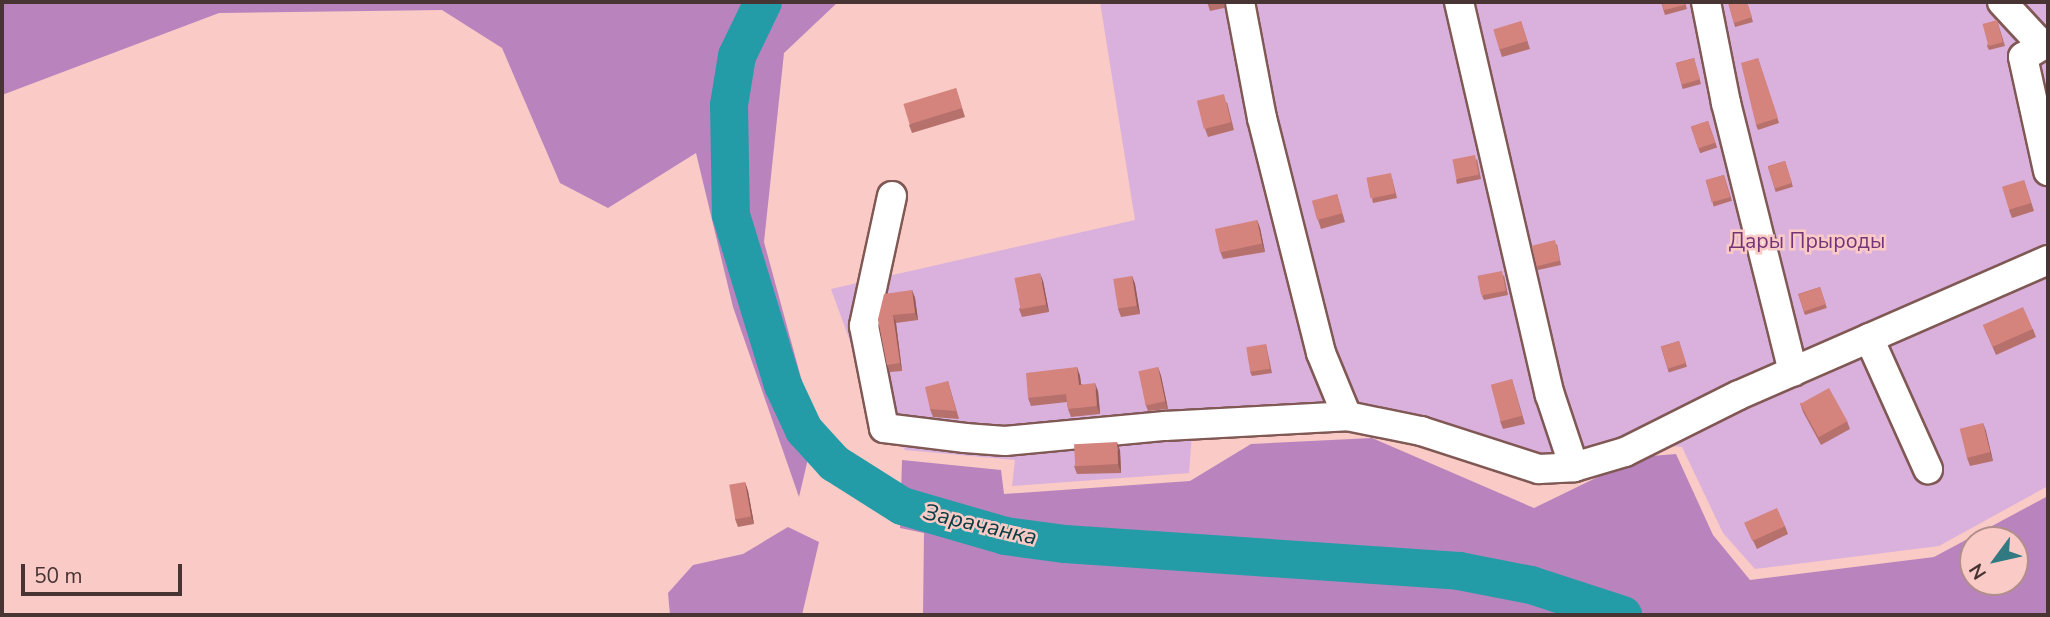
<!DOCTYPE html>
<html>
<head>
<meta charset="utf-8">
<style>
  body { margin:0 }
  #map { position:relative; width:2050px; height:617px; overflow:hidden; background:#f9cac6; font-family:"Nunito Sans",sans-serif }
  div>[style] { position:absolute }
  .green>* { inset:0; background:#dab1dc }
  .forest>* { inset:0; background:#b984bd }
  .river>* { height:38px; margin:-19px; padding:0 19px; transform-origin:19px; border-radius:19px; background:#249ca7 }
  .roads { filter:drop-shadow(2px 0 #805854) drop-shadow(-2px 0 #805854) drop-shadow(0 2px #805854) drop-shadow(0 -2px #805854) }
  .minor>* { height:28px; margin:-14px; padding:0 14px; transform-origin:14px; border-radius:14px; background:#fff }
  .wall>* { inset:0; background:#b6716c; transform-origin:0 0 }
  .shaded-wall>* { inset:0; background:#945c58 }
  .building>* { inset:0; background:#d4837d; transform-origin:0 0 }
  span { translate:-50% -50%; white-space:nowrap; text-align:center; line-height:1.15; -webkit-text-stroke:5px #f9cac6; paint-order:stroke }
  .park-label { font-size:21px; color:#75347a }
  .water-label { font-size:23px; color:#073c41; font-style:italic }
  .frame { position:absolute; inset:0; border:4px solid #483533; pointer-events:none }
  .north { position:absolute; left:1959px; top:526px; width:70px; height:70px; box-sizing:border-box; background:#f9cac6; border:2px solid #b28e8b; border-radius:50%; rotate:237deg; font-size:19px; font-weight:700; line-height:28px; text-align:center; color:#483533 }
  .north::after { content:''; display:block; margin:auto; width:24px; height:32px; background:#327a81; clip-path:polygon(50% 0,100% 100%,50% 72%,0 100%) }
  .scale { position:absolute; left:21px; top:564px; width:161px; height:32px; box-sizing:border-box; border:4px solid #483533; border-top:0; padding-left:9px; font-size:21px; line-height:24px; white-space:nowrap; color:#483533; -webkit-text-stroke:5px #f9cac6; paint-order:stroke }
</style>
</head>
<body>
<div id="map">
  <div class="green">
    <div style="clip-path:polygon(1100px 2px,2048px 2px,2048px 486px,1939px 546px,1755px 569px,1723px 533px,1682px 447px,1624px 441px,1543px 462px,1418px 425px,1193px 419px,1189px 473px,1012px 486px,1015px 460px,905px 450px,872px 402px,831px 289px,1135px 220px)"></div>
  </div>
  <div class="forest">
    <div style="clip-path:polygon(2px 2px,838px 2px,784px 53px,764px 242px,815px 429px,799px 497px,733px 307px,696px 153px,608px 208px,560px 183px,502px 48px,442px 10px,219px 13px,2px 95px)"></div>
    <div style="clip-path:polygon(evenodd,1372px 438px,1534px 508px,1639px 457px,1676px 454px,1713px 535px,1750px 580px,1934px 557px,2048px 496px,2048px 615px,923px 615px,924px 533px,900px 528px,902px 460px,1001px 470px,1004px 494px,1190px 481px,1251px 444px,1372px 438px,1973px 540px,2015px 540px,2015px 582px,1973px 582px,1973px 540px)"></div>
    <div style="clip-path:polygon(788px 527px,819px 542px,802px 615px,670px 615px,668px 593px,693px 565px,743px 554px)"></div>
  </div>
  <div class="river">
    <div style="left:763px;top:2px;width:60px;rotate:115.7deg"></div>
    <div style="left:737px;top:56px;width:50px;rotate:99.3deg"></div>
    <div style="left:729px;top:105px;width:110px;rotate:89deg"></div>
    <div style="left:731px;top:215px;width:178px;rotate:73deg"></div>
    <div style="left:783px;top:385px;width:50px;rotate:65deg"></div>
    <div style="left:804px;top:430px;width:45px;rotate:47.7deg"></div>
    <div style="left:834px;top:463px;width:80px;rotate:32.3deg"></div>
    <div style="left:902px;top:506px;width:107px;rotate:16.2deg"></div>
    <div style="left:1005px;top:536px;width:61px;rotate:7.6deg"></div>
    <div style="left:1065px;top:544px;width:395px;rotate:3.9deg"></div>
    <div style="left:1459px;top:571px;width:73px;rotate:11deg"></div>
    <div style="left:1531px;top:585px;width:97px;rotate:18.1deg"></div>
  </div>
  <div class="roads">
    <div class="minor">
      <div style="left:1240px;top:2px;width:118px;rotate:79.3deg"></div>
      <div style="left:1262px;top:118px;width:242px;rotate:75.9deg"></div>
      <div style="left:1321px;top:353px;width:68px;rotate:67.6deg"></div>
      <div style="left:1459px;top:2px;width:403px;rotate:77deg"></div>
      <div style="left:1550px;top:395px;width:76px;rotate:71.6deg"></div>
      <div style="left:1706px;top:2px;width:103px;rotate:78.8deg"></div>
      <div style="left:1726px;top:103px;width:277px;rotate:76deg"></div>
      <div style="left:2002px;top:2px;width:56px;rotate:47.2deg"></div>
      <div style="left:2048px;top:42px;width:29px;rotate:149deg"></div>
      <div style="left:2023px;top:57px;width:117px;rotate:77.6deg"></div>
      <div style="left:892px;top:196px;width:133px;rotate:102.2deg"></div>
      <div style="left:864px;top:326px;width:104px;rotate:78.9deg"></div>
      <div style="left:884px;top:428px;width:82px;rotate:7deg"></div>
      <div style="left:965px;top:438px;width:40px;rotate:4.3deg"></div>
      <div style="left:1005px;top:441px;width:161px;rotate:-5.4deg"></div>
      <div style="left:1165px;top:426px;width:182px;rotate:-3.1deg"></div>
      <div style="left:1347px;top:416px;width:76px;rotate:11.5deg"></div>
      <div style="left:1421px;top:431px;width:124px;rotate:17.9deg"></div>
      <div style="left:1539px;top:469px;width:35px;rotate:-3deg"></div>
      <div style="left:1574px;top:467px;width:53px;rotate:-16.4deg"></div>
      <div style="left:1625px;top:452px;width:127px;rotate:-26.6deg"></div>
      <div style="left:1739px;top:395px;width:337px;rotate:-23.6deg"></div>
      <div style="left:1869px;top:338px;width:144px;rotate:65.8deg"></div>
    </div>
  </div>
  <div class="wall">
    <div style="clip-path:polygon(1207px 2px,1225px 2px,1224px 8px,1210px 11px)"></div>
    <div style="clip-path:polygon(1661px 2px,1685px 2px,1687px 9px,1665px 15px)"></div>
    <div style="clip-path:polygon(1728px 2px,1747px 2px,1753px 22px,1735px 27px)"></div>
    <div style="clip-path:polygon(1997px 20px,2005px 46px,1989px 50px,1987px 46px)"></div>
    <div style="clip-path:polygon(1521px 21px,1530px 49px,1502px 57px,1499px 48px)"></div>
    <div style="left:1694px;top:58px;width:27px;height:19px;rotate:75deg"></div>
    <div style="clip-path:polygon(1758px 58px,1779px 123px,1758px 130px,1756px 125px)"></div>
    <div style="clip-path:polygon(956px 88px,965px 117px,912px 133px,909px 125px)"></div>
    <div style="clip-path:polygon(1227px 102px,1234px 130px,1208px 137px,1205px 129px)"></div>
    <div style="left:1708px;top:121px;width:28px;height:18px;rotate:71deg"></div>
    <div style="clip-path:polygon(1477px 159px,1481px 179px,1457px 184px,1456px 180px)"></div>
    <div style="left:1785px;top:161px;width:27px;height:18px;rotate:73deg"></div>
    <div style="left:1724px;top:175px;width:27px;height:19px;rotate:73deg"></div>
    <div style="clip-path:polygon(1392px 178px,1397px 198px,1373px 203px,1372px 199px)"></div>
    <div style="clip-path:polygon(2024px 180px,2034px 211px,2012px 218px,2009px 210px)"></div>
    <div style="clip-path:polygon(1337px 194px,1345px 222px,1321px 229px,1318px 220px)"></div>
    <div style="clip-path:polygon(1257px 220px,1260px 228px,1265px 252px,1223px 259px,1220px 251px)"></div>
    <div style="clip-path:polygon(1557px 244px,1561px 265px,1538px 270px,1536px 265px)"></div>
    <div style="clip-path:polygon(1504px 275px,1508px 295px,1484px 300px,1482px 296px)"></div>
    <div style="clip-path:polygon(1132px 276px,1135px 284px,1140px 314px,1121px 317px,1118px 309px)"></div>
    <div style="clip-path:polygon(1043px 281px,1049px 312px,1022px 317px,1019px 309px)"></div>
    <div style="left:1820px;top:287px;width:22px;height:23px;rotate:72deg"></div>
    <div style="clip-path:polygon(912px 290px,915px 298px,918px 320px,896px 323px,902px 371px,890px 372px,887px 365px,878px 319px)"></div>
    <div style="clip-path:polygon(1983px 325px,2033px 329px,2036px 337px,1996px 355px)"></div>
    <div style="left:1679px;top:341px;width:27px;height:19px;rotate:73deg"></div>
    <div style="clip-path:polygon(1266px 344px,1272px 373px,1252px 376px,1250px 372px)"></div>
    <div style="clip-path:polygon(1077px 367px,1080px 376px,1081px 384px,1098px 391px,1100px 414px,1071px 417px,1068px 409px,1067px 402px,1031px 406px,1028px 398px)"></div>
    <div style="clip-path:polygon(1158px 367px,1161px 376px,1168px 409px,1148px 411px,1145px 403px)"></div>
    <div style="clip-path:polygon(1512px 379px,1525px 424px,1503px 429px,1500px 421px)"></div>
    <div style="clip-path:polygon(948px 381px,959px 419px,933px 417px,930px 409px)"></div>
    <div style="clip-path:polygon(1800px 403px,1847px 421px,1850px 429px,1821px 445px,1803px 412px)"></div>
    <div style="clip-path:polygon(1983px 423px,1993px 461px,1970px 466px,1967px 458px)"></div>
    <div style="clip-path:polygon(1120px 450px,1121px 473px,1077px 474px,1074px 466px)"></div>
    <div style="clip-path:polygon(745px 482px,748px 491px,754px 524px,738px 527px,735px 519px)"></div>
    <div style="clip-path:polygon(1745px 524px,1785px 526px,1788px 534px,1757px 549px)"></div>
  </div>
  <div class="shaded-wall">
    <div style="clip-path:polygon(1257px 220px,1260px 228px,1265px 252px,1262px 243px)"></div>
    <div style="clip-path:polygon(1040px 273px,1043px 281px,1049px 312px,1046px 304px)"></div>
    <div style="clip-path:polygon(1132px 276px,1135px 284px,1140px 314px,1137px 306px)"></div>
    <div style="clip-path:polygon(912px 290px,915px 298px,918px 320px,915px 313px)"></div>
    <div style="clip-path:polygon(893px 315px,896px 323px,902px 371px,900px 363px)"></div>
    <div style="clip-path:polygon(1077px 367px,1080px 376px,1082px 393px,1079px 385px)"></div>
    <div style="clip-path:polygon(1158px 367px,1161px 376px,1168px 409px,1165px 401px)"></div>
    <div style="clip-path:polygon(1095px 383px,1098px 391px,1100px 414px,1097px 406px)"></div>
    <div style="clip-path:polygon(1983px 423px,1986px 431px,1993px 461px,1990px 452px)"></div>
    <div style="clip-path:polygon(1117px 442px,1120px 450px,1121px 473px,1118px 464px)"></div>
    <div style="clip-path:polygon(745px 482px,748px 491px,754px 524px,751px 516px)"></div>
  </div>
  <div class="building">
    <div style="clip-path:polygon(1661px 2px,1684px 2px,1685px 5px,1664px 10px)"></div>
    <div style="clip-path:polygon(1728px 2px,1747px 2px,1752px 17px,1734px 23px)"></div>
    <div style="left:1997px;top:20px;width:23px;height:15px;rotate:75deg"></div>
    <div style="left:1521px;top:21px;width:21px;height:29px;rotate:73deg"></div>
    <div style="left:1694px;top:58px;width:22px;height:19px;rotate:74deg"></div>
    <div style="clip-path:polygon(1758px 58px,1778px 118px,1756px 125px,1741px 63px)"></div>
    <div style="left:956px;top:88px;width:21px;height:55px;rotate:73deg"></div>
    <div style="left:1224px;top:94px;width:29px;height:28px;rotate:76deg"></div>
    <div style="left:1708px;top:121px;width:23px;height:18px;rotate:72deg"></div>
    <div style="left:1475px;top:155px;width:20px;height:23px;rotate:79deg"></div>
    <div style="left:1785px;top:161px;width:23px;height:18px;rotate:72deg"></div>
    <div style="left:1391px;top:173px;width:21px;height:25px;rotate:79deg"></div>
    <div style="left:1724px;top:175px;width:23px;height:19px;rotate:75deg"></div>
    <div style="left:2024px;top:180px;width:24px;height:23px;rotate:73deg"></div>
    <div style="left:1337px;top:194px;width:20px;height:26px;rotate:75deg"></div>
    <div style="left:1257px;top:220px;width:24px;height:43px;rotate:78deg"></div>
    <div style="left:1555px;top:240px;width:21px;height:24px;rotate:76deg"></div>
    <div style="left:1502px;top:271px;width:20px;height:25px;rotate:79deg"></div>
    <div style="left:1040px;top:273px;width:32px;height:26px;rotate:79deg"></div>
    <div style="left:1132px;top:276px;width:30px;height:19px;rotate:81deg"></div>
    <div style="left:1820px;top:287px;width:18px;height:23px;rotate:71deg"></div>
    <div style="clip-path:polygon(912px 290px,915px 313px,893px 315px,900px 363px,887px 365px,878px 319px,884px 294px)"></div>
    <div style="left:2023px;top:307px;width:24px;height:44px;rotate:66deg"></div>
    <div style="left:1679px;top:341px;width:23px;height:19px;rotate:72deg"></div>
    <div style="left:1266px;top:344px;width:25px;height:20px;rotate:81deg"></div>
    <div style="clip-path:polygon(1077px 367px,1079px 385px,1095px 383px,1097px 406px,1068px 409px,1066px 394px,1028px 398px,1026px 373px)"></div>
    <div style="left:1158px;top:367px;width:35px;height:20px;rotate:78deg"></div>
    <div style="left:1512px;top:379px;width:38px;height:22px;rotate:75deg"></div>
    <div style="clip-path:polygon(948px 381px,956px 411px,930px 409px,925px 387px)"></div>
    <div style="left:1829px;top:388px;width:38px;height:33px;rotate:61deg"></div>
    <div style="left:1983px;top:423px;width:30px;height:24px;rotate:76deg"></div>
    <div style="left:1117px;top:442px;width:22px;height:43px;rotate:87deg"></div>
    <div style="left:745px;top:482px;width:35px;height:16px;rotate:80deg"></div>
    <div style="left:1777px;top:508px;width:20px;height:36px;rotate:66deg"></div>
  </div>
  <div class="park-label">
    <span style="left:1807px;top:241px">Дары Прыроды</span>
  </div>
  <div class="water-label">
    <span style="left:980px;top:525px;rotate:13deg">Зарачанка</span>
  </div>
  <div class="frame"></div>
  <div class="north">N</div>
  <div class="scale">50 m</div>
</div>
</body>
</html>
